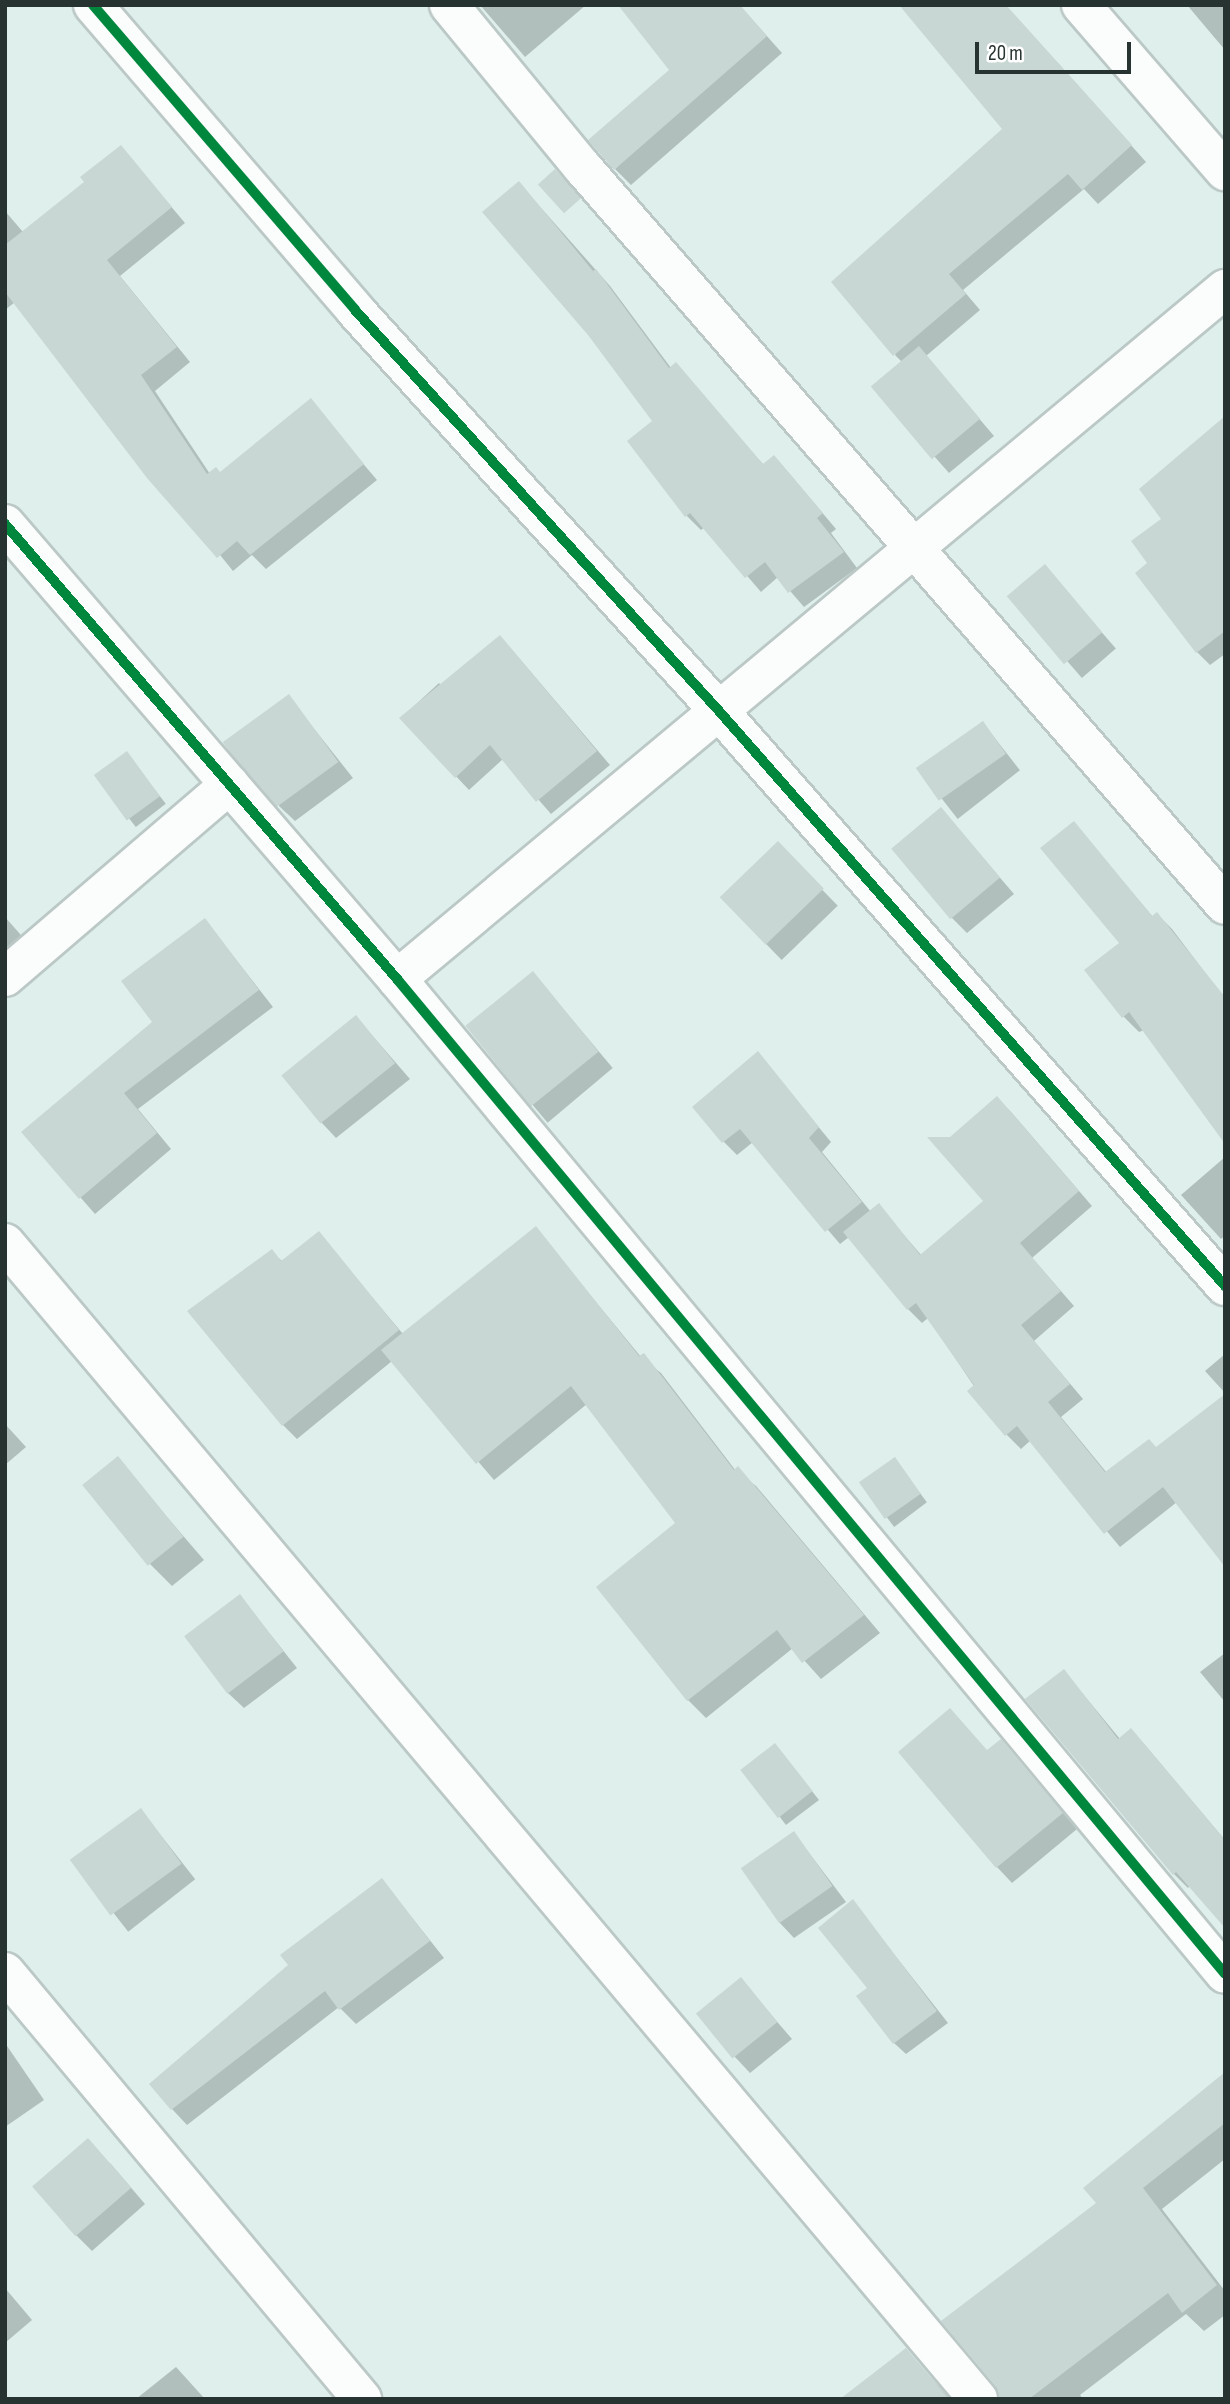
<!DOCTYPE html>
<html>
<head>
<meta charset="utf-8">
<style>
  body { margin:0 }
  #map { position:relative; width:1230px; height:2404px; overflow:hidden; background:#deefec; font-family:"Sofia Sans Condensed",sans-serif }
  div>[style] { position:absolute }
  .shadow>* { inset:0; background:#0003; transform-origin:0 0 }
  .building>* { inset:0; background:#c9d7d4; transform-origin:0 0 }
  .roads { filter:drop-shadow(2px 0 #bbc8c6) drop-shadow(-2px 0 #bbc8c6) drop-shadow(0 2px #bbc8c6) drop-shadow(0 -2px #bbc8c6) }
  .street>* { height:38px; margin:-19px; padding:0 19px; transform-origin:19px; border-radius:19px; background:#fafdfc }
  .cycleway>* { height:10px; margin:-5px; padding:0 5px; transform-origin:5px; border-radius:5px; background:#00873e }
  span { translate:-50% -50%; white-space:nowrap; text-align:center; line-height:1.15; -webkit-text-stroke:7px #fff; paint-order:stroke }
  .frame { position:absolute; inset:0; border:7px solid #263330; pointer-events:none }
  .scale { position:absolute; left:975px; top:42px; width:156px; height:32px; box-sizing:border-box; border:4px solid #263330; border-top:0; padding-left:9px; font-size:21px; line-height:24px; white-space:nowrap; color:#263330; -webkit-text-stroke:5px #fff; paint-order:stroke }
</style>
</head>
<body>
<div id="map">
  <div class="shadow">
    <div style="clip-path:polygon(480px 5px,586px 5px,525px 57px)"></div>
    <div style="clip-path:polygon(1187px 5px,1225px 5px,1225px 50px)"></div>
    <div style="clip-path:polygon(757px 25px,782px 53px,631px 185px,615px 169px)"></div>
    <div style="clip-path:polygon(1058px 63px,1146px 162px,1098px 204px,1084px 189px,963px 290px,980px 310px,926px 356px,994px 436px,949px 473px,873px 387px,902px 362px,895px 355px,1005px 130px)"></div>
    <div style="clip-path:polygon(121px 147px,185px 223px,120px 276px,190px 362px,155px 391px,210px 474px,220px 474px,310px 401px,377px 480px,266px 569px,252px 555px,233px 571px,15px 302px,5px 310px,5px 211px,23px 232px,87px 182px)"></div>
    <div style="clip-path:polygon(519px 183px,610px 286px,671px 368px,764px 465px,774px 457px,788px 472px,836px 529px,831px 533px,857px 568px,804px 607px,778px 577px,761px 592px,705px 527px,701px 530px,686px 515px,654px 422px)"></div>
    <div style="clip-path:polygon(1225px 432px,1225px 654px,1210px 665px,1197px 652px,1149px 564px,1163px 519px)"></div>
    <div style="left:1045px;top:567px;width:108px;height:45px;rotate:49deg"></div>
    <div style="clip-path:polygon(513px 651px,610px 765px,551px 814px,503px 759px,469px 790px,401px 718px,439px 683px,442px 687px)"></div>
    <div style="clip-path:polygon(288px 696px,353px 778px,295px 821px,279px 806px)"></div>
    <div style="left:983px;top:723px;width:60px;height:79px;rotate:52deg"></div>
    <div style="left:127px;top:754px;width:63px;height:38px;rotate:52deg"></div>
    <div style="clip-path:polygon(941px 809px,1014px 894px,967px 933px,952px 918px)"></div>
    <div style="clip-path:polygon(1074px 823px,1153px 917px,1157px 914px,1172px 929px,1225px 999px,1139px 1032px,1123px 1016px,1121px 943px)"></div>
    <div style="left:778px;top:844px;width:86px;height:78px;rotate:46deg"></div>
    <div style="clip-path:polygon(5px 917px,35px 951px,5px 980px)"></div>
    <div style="clip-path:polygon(205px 920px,273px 1007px,138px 1109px,171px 1149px,95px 1214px,24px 1133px,154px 1022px)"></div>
    <div style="left:533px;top:973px;width:124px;height:85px;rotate:50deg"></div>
    <div style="clip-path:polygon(356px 1017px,410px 1079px,336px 1138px,321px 1122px)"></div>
    <div style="clip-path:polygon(758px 1054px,831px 1142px,822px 1152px,871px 1212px,879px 1206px,922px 1256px,985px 1202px,997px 1098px,1011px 1112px,1092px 1206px,1032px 1258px,1074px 1306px,1034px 1341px,1083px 1399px,1061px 1417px,1107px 1473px,1148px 1441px,1177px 1502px,1120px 1547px,1031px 1440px,1021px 1449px,1007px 1435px,928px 1318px,922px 1323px,908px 1309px,849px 1237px,840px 1244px,753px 1142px,737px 1155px,724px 1142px,694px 1107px)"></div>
    <div style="clip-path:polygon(1225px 1157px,1225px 1236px,1221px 1239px,1181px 1195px)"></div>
    <div style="clip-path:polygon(536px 1229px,641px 1357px,661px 1373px,736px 1471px,756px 1486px,880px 1633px,821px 1679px,793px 1648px,706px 1718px,688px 1700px,599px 1587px,678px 1524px,587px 1404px,494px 1480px,392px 1361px,297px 1439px,283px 1425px,271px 1251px,283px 1262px,319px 1234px,403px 1334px)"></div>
    <div style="clip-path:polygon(1225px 1354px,1225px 1393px,1205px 1371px)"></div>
    <div style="clip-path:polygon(5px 1424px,26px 1447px,5px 1465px)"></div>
    <div style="clip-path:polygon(117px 1459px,204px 1560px,172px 1586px,150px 1564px)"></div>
    <div style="left:895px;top:1460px;width:53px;height:41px;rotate:53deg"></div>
    <div style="clip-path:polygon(240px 1596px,297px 1668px,244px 1708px,228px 1693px)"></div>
    <div style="clip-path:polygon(1225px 1653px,1225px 1702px,1200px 1672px)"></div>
    <div style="clip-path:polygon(1064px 1671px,1120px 1739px,1131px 1730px,1145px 1745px,1225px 1840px,1188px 1888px,1174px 1874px)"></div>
    <div style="clip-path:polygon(1001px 1742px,1077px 1829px,1012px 1883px,997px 1867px,988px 1752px)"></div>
    <div style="clip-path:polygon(782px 1753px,819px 1800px,786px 1825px,743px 1769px)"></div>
    <div style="left:141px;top:1810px;width:88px;height:85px;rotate:52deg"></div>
    <div style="clip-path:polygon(794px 1833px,846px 1902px,794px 1938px,779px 1922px)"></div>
    <div style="clip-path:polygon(382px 1880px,444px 1958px,356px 2024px,339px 2007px,187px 2125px,172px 2109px,290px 1965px)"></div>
    <div style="clip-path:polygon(853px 1902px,948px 2023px,906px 2054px,894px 2043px,870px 1988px)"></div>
    <div style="clip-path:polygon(741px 1980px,792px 2039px,750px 2073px,735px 2057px)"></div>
    <div style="clip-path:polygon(5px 2043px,44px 2100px,5px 2127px)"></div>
    <div style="clip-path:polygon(1225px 2074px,1225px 2159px,1162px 2209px,1225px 2291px,1225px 2315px,1204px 2331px,1186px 2314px,1080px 2395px,1083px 2399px,1000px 2399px,1098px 2204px)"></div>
    <div style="clip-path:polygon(110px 2163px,145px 2204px,92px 2251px,76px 2235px)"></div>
    <div style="clip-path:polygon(5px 2288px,32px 2320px,5px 2343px)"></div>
    <div style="clip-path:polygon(906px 2350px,950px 2399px,847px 2399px)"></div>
    <div style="clip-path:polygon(176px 2367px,205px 2399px,136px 2399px)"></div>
  </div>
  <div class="building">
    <div style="clip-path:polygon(618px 5px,740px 5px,767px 36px,614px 170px,588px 140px,669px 70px)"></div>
    <div style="clip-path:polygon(899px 5px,1006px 5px,1132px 145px,1082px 190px,1068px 174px,949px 274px,966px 294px,893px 356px,831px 282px,1002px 129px)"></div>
    <div style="clip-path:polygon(121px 145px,172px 207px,107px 260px,177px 347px,141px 375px,207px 474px,216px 467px,220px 472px,311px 398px,364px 464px,250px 555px,237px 541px,217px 558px,147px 478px,5px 292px,5px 245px,84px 182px,80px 177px)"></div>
    <div style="left:555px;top:169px;width:39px;height:23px;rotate:48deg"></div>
    <div style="clip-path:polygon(519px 181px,593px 271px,596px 269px,669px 368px,676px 362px,763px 464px,774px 455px,823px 513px,817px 518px,844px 552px,788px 593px,765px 562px,745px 578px,690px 513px,685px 517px,627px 441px,652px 421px,588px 335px,482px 212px)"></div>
    <div style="left:919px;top:346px;width:95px;height:63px;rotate:50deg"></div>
    <div style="clip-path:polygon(1225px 416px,1225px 631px,1196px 653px,1135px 573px,1147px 563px,1131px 541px,1161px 519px,1139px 489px)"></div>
    <div style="left:1045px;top:564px;width:89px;height:50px;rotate:50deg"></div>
    <div style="clip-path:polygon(500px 635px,597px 751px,536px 802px,490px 745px,455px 778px,399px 718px)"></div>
    <div style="left:289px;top:694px;width:84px;height:82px;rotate:54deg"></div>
    <div style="left:983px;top:721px;width:40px;height:82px;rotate:55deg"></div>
    <div style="left:127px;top:751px;width:56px;height:41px;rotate:54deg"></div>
    <div style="left:941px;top:807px;width:92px;height:65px;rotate:50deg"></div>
    <div style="clip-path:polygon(1074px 821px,1152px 916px,1157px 912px,1225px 997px,1225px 1144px,1129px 1012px,1122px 1018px,1084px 970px,1119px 943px,1040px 848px)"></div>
    <div style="left:778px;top:841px;width:66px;height:81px;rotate:46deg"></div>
    <div style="clip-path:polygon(205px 918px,259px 990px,124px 1093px,157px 1133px,79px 1199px,21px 1132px,152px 1022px,121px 981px)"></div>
    <div style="left:533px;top:971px;width:104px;height:87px;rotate:51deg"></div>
    <div style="left:356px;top:1015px;width:62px;height:96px;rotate:51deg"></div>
    <div style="clip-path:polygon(758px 1051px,819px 1127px,809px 1138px,862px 1202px,825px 1232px,740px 1129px,722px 1143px,692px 1107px)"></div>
    <div style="clip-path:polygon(997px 1096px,1079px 1191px,1020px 1243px,1061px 1291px,1021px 1325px,1070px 1384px,1048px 1402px,1105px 1472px,1149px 1439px,1156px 1447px,1225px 1394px,1225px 1567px,1163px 1487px,1104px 1534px,1017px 1426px,1005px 1436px,967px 1391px,974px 1385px,916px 1303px,907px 1310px,843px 1232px,879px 1203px,920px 1255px,983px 1201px,927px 1137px,950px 1137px)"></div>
    <div style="clip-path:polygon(536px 1226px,639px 1356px,644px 1353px,734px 1470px,738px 1466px,864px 1615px,802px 1663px,777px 1630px,687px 1701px,596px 1587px,675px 1523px,571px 1386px,476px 1464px,381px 1350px)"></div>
    <div style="clip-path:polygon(319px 1231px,399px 1330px,282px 1426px,187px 1311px,272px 1249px,281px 1261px)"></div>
    <div style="left:118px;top:1456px;width:104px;height:46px;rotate:51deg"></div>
    <div style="left:895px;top:1457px;width:45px;height:44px;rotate:55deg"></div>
    <div style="left:240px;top:1594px;width:72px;height:70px;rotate:53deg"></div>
    <div style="clip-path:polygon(1064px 1669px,1118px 1739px,1131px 1728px,1225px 1840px,1225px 1928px,1176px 1872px,1173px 1875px,1025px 1699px)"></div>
    <div style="clip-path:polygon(950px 1708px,987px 1750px,1001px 1739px,1063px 1813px,996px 1868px,898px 1752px)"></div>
    <div style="left:775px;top:1743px;width:61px;height:44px;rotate:52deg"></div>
    <div style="left:141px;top:1808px;width:69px;height:88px;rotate:54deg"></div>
    <div style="left:794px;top:1831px;width:67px;height:65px;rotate:55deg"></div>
    <div style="clip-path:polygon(382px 1878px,430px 1941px,339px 2010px,325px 1991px,171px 2110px,149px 2084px,288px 1965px,280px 1955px)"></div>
    <div style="clip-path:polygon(853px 1899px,937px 2011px,893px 2044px,856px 1996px,867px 1988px,818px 1928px)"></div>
    <div style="left:741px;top:1977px;width:58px;height:58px;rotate:51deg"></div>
    <div style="clip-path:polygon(1225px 2072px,1225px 2123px,1143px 2188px,1217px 2285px,1182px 2313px,1168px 2293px,1029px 2399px,999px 2399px,995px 2385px,941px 2321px,1096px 2203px,1083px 2188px)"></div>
    <div style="left:88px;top:2138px;width:66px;height:74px;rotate:49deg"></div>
    <div style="clip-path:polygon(906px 2348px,949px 2399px,840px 2399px)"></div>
  </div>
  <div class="roads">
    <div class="street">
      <div style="left:93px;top:5px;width:402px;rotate:49.3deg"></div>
      <div style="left:355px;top:310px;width:542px;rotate:47.77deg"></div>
      <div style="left:719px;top:711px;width:766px;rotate:48.65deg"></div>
      <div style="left:449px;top:5px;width:211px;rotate:50.6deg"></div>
      <div style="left:583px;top:168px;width:977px;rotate:48.94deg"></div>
      <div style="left:1081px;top:5px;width:220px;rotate:49.1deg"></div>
      <div style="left:5px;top:524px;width:601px;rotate:49.25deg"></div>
      <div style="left:397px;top:979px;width:1294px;rotate:50.23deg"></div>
      <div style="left:5px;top:977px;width:296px;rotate:-40.6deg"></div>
      <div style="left:397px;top:979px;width:1078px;rotate:-39.81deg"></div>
      <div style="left:5px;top:1243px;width:1511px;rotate:49.91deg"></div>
      <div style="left:5px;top:1972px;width:557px;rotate:50.1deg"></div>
    </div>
  </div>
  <div class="cycleway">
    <div style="left:93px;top:5px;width:402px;rotate:49.3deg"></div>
    <div style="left:355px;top:310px;width:542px;rotate:47.77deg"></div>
    <div style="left:719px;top:711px;width:766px;rotate:48.65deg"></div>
    <div style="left:5px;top:524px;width:601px;rotate:49.25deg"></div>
    <div style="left:397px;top:979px;width:1294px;rotate:50.23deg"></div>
  </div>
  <div class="frame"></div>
  <div class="scale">20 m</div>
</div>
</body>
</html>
